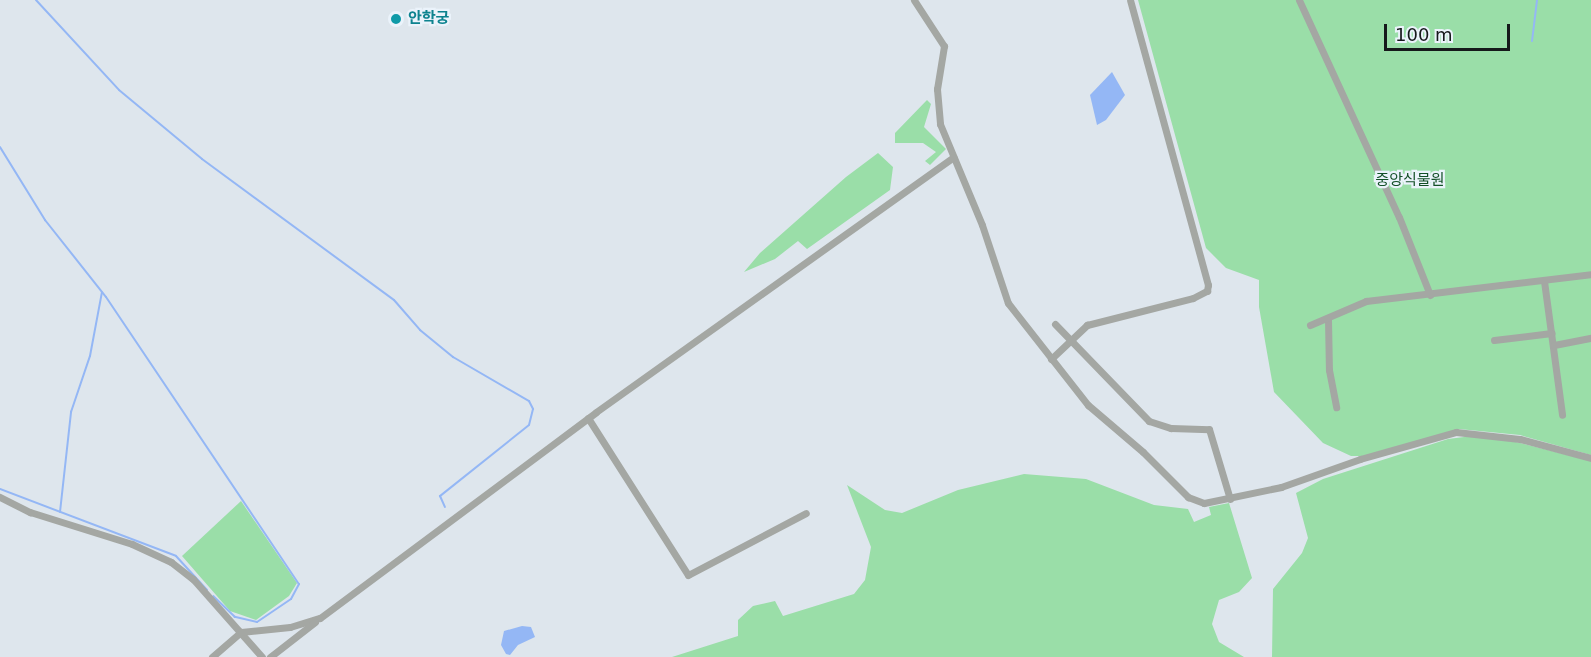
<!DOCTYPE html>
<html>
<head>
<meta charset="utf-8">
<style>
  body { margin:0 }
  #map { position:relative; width:1591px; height:657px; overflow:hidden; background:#dee6ed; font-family:"DejaVu Sans","Noto Sans KR",sans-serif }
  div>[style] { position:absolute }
  .green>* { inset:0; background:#9adea8 }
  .water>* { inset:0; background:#94b7f5 }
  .stream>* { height:2px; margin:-1px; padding:0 1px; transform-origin:1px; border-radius:1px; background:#94b7f5 }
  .minor>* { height:7px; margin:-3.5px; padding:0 3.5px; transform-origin:3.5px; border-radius:3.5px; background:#a4a7a3 }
  .dots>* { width:16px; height:16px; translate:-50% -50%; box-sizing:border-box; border:3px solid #ebf3fb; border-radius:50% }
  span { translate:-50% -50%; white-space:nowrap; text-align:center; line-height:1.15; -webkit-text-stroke:4.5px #ebf3fb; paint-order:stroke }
  .culture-label { font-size:15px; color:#0d838f; font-weight:700 }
  .left { translate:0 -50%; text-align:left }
  .park-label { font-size:15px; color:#135027 }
  .scale { position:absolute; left:1384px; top:24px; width:126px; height:27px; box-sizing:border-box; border:3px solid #16191b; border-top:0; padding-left:8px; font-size:18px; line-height:21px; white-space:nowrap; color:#16191b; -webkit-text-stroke:4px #ebf3fb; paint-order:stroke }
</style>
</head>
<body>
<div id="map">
  <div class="green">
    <div style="clip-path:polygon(1138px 0,1591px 0,1591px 455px,1520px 435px,1459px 429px,1363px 456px,1351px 456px,1323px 443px,1274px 392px,1259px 307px,1259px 280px,1226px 268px,1206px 248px)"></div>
    <div style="clip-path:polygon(927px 100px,931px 104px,924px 127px,946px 149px,930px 165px,925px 161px,936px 152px,923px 143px,895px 143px,895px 133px)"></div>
    <div style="clip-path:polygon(878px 153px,893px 167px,890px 190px,807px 249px,798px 241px,775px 259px,744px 272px,760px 253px,846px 177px)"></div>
    <div style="clip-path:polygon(1472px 436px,1516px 442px,1591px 461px,1591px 657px,1272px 657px,1273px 589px,1302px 553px,1308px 538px,1296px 493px,1323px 479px,1448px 439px)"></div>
    <div style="clip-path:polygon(1024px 474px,1086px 479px,1154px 505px,1188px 509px,1194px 522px,1211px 515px,1209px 507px,1229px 503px,1252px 578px,1239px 592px,1219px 600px,1212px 624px,1219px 642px,1244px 657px,672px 657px,738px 636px,738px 620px,753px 606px,775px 601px,783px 616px,854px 594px,865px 580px,871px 547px,847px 485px,885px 510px,902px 513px,958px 490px)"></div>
    <div style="clip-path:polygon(241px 501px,297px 583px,289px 596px,256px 620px,230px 611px,182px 556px)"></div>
  </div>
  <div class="water">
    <div style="clip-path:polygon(1112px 72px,1125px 95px,1106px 120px,1097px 125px,1090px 95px)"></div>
    <div style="clip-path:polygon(522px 626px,531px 627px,535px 637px,518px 645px,510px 655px,506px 654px,501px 645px,504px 631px)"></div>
  </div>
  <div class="stream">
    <div style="left:36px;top:0;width:122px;rotate:47.3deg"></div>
    <div style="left:119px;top:90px;width:108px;rotate:39.7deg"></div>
    <div style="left:202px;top:159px;width:238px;rotate:36.3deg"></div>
    <div style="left:394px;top:300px;width:40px;rotate:49deg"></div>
    <div style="left:420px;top:330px;width:43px;rotate:39.3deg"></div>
    <div style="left:453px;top:357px;width:88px;rotate:30.1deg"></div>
    <div style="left:529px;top:401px;width:9px;rotate:63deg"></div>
    <div style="left:533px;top:409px;width:16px;rotate:104deg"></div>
    <div style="left:529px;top:425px;width:114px;rotate:141.4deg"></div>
    <div style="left:440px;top:496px;width:12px;rotate:66deg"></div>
    <div style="left:1532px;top:41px;width:41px;rotate:-83deg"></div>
    <div style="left:0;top:147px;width:86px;rotate:58.3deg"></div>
    <div style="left:45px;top:220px;width:98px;rotate:51.6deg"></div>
    <div style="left:106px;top:297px;width:346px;rotate:56.1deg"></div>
    <div style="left:299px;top:584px;width:17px;rotate:118deg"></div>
    <div style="left:291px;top:599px;width:41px;rotate:145.9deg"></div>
    <div style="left:257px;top:622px;width:23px;rotate:-167deg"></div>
    <div style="left:235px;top:617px;width:30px;rotate:-136deg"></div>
    <div style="left:0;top:489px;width:188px;rotate:20.8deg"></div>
    <div style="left:176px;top:556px;width:46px;rotate:47.6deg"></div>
    <div style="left:60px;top:512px;width:101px;rotate:-83.7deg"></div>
    <div style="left:71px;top:412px;width:59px;rotate:-71.3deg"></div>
    <div style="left:90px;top:356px;width:65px;rotate:-79.4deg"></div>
  </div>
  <div class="minor">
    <div style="left:914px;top:0;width:55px;rotate:56.9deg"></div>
    <div style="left:944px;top:46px;width:44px;rotate:99.2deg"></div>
    <div style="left:937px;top:89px;width:35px;rotate:85deg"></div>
    <div style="left:940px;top:124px;width:109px;rotate:67.4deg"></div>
    <div style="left:982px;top:225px;width:82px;rotate:71.6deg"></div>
    <div style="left:1008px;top:303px;width:130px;rotate:51.9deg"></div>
    <div style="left:1088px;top:405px;width:72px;rotate:40.5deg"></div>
    <div style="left:1143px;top:452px;width:64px;rotate:45deg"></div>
    <div style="left:1188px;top:497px;width:17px;rotate:21deg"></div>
    <div style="left:1204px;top:503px;width:79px;rotate:-11.7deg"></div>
    <div style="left:1281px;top:487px;width:84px;rotate:-19.5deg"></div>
    <div style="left:1360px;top:459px;width:100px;rotate:-15.7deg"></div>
    <div style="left:1456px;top:432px;width:64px;rotate:6.2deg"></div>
    <div style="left:1520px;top:439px;width:73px;rotate:15deg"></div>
    <div style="left:1299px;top:0;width:239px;rotate:65.3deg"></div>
    <div style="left:1399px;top:217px;width:84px;rotate:68.3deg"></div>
    <div style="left:1544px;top:281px;width:135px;rotate:82.3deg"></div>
    <div style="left:1328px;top:320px;width:50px;rotate:88.9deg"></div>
    <div style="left:1329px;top:370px;width:38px;rotate:79deg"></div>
    <div style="left:1055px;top:324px;width:135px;rotate:45.9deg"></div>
    <div style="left:1149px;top:421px;width:23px;rotate:18deg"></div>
    <div style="left:1171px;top:428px;width:38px;rotate:2deg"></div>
    <div style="left:1209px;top:429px;width:73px;rotate:73.3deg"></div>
    <div style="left:1310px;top:325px;width:61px;rotate:-23.2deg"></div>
    <div style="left:1366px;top:301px;width:227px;rotate:-6.8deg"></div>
    <div style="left:1494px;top:340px;width:58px;rotate:-6.9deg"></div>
    <div style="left:1554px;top:345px;width:38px;rotate:-11deg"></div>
    <div style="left:1051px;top:359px;width:50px;rotate:-43.4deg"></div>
    <div style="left:1087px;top:325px;width:109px;rotate:-14.3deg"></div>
    <div style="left:1193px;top:298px;width:16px;rotate:-27deg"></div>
    <div style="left:1207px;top:291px;width:6px;rotate:-81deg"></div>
    <div style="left:1208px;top:285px;width:295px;rotate:-105.3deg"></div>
    <div style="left:588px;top:418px;width:186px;rotate:57.5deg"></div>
    <div style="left:688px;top:575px;width:133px;rotate:-27.7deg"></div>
    <div style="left:0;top:497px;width:34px;rotate:27deg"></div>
    <div style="left:30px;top:512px;width:107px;rotate:17.4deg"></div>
    <div style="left:132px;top:544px;width:43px;rotate:24.8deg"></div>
    <div style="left:171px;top:562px;width:28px;rotate:38deg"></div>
    <div style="left:193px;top:579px;width:104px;rotate:48.5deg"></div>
    <div style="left:212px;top:657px;width:38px;rotate:-41deg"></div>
    <div style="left:241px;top:632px;width:49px;rotate:-5.8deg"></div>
    <div style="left:290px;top:627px;width:31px;rotate:-17deg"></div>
    <div style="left:320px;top:618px;width:344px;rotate:-36.7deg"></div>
    <div style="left:596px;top:412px;width:439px;rotate:-35.5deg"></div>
    <div style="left:270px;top:657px;width:57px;rotate:-37.9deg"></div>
  </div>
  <div class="dots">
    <div style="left:396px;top:19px;background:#0f9aa8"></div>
  </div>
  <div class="culture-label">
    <span class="left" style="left:408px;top:19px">안학궁</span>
  </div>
  <div class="park-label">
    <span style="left:1410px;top:181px">중앙식물원</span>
  </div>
  <div class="scale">100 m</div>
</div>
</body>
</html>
